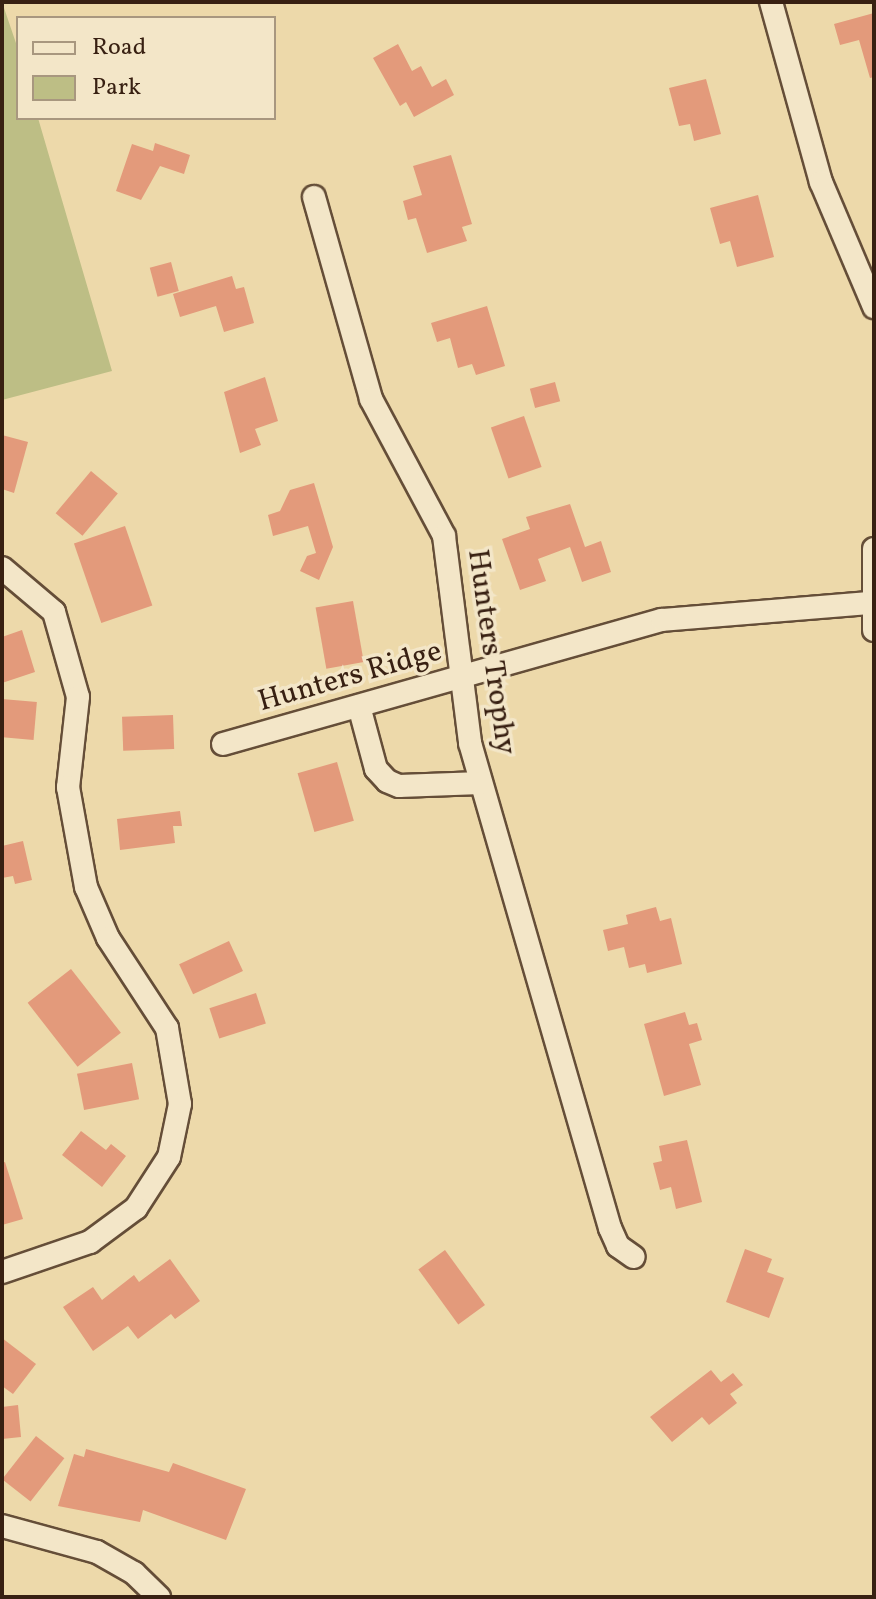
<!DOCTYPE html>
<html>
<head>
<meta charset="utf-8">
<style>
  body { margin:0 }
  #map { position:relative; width:876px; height:1599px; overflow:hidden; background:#edd9aa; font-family:Vollkorn,serif }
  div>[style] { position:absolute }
  .green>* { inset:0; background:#bdbe85 }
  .building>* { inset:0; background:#e39a7b; transform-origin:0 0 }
  .roads { filter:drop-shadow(2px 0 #654e38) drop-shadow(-2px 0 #654e38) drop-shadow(0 2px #654e38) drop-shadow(0 -2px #654e38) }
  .minor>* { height:22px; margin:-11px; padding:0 11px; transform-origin:11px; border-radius:11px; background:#f3e6c8 }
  span { translate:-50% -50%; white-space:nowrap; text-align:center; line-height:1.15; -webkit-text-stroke:7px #f3e6c8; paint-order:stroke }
  .street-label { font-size:30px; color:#382012 }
  .frame { position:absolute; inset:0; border:4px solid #382012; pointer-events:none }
  .legend { position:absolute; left:16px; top:16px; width:260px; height:104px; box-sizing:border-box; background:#f3e6c8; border:2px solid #a8977f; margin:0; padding:10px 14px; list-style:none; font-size:24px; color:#382012 }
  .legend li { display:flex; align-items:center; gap:16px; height:40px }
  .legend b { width:40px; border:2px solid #a8977f }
</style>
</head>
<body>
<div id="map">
  <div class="green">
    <div style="clip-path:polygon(2px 2px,18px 49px,18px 118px,38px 118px,112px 371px,2px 400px)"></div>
  </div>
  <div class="building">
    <div style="clip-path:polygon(874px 13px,874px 77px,870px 78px,859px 40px,840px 45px,834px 24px)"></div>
    <div style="clip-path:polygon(398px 44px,412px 71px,421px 66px,432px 87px,446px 79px,454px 95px,414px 117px,406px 102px,400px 106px,373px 58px)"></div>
    <div style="clip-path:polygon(706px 79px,721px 134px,694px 141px,690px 124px,679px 126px,669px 88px)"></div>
    <div style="clip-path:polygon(155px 143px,190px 155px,184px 174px,160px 166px,141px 200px,116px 191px,132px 144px,153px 151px)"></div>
    <div style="clip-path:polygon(451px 155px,472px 224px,462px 227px,467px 241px,427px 253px,416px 218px,408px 220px,403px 201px,422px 195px,413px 166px)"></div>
    <div style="clip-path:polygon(758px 195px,774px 257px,737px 267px,730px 241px,720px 244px,710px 208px)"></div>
    <div style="left:171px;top:262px;width:30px;height:22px;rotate:75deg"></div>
    <div style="clip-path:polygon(232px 276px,236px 289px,244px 287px,254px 323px,224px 332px,216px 306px,180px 317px,173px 294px)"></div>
    <div style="clip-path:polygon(487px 306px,505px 366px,476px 375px,472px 364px,458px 368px,450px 338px,437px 342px,431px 323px)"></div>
    <div style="clip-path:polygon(265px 377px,278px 421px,255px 429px,261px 445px,240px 453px,224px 392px)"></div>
    <div style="left:555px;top:382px;width:20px;height:26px;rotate:75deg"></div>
    <div style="left:524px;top:416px;width:54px;height:35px;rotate:71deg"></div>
    <div style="clip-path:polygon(2px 435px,28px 442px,14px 493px,2px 489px)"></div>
    <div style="left:91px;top:471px;width:35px;height:55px;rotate:40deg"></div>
    <div style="clip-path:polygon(314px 483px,333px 547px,319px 580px,300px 571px,307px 556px,316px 553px,308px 526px,273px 536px,268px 515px,280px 511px,290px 490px)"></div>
    <div style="clip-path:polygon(570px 504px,585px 547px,601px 541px,611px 572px,582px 582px,570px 547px,538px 559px,546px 581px,520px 590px,502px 539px,530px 529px,526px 517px)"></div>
    <div style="left:125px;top:526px;width:84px;height:54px;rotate:71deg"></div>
    <div style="left:353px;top:601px;width:62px;height:38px;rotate:80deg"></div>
    <div style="clip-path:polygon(22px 630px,35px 672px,2px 683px,2px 637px)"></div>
    <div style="left:2px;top:699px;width:35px;height:38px;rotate:5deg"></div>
    <div style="left:173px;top:715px;width:34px;height:51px;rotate:88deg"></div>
    <div style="left:337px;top:762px;width:61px;height:41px;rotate:74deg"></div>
    <div style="clip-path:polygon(180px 811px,182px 826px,173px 826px,175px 843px,120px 850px,117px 819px)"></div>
    <div style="clip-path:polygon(23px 841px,32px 880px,15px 884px,13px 876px,2px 878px,2px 846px)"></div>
    <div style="clip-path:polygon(656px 907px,660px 921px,671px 918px,682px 964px,647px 973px,645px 964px,629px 968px,624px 947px,608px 951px,603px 930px,628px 924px,626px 915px)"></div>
    <div style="left:229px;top:941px;width:33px;height:55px;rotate:65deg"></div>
    <div style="left:71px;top:969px;width:81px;height:55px;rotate:52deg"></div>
    <div style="left:256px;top:993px;width:32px;height:49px;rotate:72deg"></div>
    <div style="clip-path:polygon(685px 1012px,689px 1025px,697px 1023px,702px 1040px,689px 1044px,701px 1085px,664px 1096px,644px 1024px)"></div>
    <div style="left:132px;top:1063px;width:37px;height:56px;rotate:79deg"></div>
    <div style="clip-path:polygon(81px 1131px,106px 1150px,111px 1144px,126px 1156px,102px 1187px,62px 1155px)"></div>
    <div style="clip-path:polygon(687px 1140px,702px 1202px,676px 1209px,671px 1187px,660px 1190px,653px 1163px,662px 1161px,659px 1146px)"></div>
    <div style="clip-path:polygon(5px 1162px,23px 1219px,2px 1225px,2px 1163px)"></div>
    <div style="clip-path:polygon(745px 1249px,772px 1259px,767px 1272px,784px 1278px,769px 1318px,726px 1302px)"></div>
    <div style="left:445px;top:1250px;width:68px;height:33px;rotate:54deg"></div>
    <div style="clip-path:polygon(170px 1259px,200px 1301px,175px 1319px,171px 1314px,138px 1339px,128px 1326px,93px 1351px,63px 1307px,93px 1287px,102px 1300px,134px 1275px,139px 1282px)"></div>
    <div style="clip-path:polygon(2px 1338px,36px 1364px,13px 1394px,2px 1386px)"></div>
    <div style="clip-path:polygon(711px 1370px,721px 1382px,733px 1373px,743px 1385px,730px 1394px,737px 1403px,709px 1425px,702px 1417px,672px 1442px,650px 1417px)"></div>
    <div style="clip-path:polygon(18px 1405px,21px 1437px,2px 1439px,2px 1407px)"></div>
    <div style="left:36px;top:1436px;width:36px;height:55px;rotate:38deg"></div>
    <div style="clip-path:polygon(86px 1449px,169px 1472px,173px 1463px,246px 1489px,226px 1540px,143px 1510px,140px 1522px,58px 1506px,74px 1454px,84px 1457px)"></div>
  </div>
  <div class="roads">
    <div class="minor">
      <div style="left:771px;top:2px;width:187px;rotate:74.5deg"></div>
      <div style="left:821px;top:182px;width:136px;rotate:67deg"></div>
      <div style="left:314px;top:197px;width:210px;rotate:74.2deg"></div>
      <div style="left:371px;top:399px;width:155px;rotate:61.9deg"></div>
      <div style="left:444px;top:536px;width:209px;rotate:82.8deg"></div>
      <div style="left:470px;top:743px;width:505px;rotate:73.9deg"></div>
      <div style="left:610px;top:1228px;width:20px;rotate:66deg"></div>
      <div style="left:618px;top:1246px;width:19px;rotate:35deg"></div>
      <div style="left:874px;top:549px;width:81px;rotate:90deg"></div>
      <div style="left:2px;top:568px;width:68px;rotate:40.2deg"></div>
      <div style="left:54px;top:612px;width:88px;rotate:74.2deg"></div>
      <div style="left:78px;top:697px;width:91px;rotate:96.3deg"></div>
      <div style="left:68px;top:787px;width:102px;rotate:79.8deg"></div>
      <div style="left:86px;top:887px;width:56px;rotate:66.7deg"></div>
      <div style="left:108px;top:938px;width:108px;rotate:56.8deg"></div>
      <div style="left:167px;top:1028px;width:77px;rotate:80.3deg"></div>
      <div style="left:180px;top:1104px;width:54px;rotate:101.7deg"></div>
      <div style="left:169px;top:1157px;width:61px;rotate:122.9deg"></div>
      <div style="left:136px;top:1208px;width:57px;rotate:143.5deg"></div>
      <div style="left:90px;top:1242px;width:93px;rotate:161.2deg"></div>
      <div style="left:359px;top:706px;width:65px;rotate:74.9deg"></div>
      <div style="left:376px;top:769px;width:16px;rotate:47deg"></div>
      <div style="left:387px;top:781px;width:13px;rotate:23deg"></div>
      <div style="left:399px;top:786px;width:82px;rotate:-2.1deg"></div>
      <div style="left:223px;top:744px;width:456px;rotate:-15.8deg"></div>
      <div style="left:662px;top:620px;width:209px;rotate:-4.7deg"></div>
      <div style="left:2px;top:1526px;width:98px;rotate:15.3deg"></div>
      <div style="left:97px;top:1552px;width:43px;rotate:29.6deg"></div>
      <div style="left:134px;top:1573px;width:35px;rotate:44deg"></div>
    </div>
  </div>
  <div class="street-label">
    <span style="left:491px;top:652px;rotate:82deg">Hunters Trophy</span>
    <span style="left:350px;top:677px;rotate:-16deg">Hunters Ridge</span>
  </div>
  <div class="frame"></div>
  <ul class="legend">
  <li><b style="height:10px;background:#f3e6c8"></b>Road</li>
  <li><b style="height:22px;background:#bdbe85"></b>Park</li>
  </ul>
</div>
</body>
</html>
